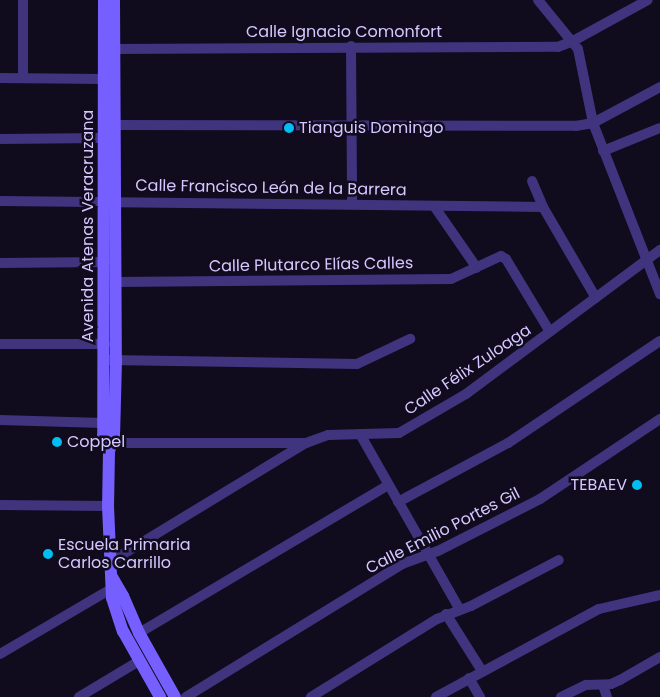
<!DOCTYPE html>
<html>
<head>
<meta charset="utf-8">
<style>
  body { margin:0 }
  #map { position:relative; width:660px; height:697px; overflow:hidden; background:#110b1e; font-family:Poppins,sans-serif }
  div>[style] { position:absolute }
  .minor>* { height:10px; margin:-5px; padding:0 5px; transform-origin:5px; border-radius:5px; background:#40347f }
  .secondary>* { height:12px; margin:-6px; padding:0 6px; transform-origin:6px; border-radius:6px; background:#765fff }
  .dots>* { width:14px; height:14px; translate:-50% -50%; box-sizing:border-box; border:2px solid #110b1e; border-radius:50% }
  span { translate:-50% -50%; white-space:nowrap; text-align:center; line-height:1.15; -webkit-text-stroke:5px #110b1e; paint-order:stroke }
  .street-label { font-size:16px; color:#d5c8ff }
  .poi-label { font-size:16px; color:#d5c8ff }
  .left { translate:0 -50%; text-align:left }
  .right { translate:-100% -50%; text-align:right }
</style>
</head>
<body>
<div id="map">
  <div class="minor">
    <div style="left:23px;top:0;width:78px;rotate:90deg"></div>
    <div style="left:538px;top:0;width:63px;rotate:50.8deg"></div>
    <div style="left:578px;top:49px;width:76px;rotate:78.5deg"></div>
    <div style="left:593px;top:123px;width:184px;rotate:68.6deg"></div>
    <div style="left:351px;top:46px;width:158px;rotate:89.6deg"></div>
    <div style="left:114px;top:49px;width:444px;rotate:-0.3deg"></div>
    <div style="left:558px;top:47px;width:16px;rotate:-22deg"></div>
    <div style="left:573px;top:41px;width:85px;rotate:-28.7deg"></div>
    <div style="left:0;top:78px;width:103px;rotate:0.6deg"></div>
    <div style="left:108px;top:125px;width:468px;rotate:0.1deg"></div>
    <div style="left:576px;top:126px;width:17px;rotate:-10deg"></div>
    <div style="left:593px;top:123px;width:76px;rotate:-28.2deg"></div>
    <div style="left:0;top:139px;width:104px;rotate:-0.6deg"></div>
    <div style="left:603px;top:151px;width:61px;rotate:-22deg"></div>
    <div style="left:532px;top:181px;width:28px;rotate:67deg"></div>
    <div style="left:543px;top:207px;width:105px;rotate:59.8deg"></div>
    <div style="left:0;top:201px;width:543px;rotate:0.63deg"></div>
    <div style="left:434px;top:206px;width:75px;rotate:55.3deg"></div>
    <div style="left:0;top:263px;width:105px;rotate:-0.5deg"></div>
    <div style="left:116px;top:282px;width:335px;rotate:-0.5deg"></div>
    <div style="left:451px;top:279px;width:55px;rotate:-24.7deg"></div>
    <div style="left:501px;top:256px;width:6px;rotate:31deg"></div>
    <div style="left:506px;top:259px;width:85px;rotate:58.9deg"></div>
    <div style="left:0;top:344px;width:105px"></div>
    <div style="left:109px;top:360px;width:248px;rotate:0.9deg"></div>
    <div style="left:357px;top:364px;width:59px;rotate:-25.3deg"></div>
    <div style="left:0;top:420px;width:103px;rotate:1.7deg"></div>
    <div style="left:360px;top:434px;width:202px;rotate:60.4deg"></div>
    <div style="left:106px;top:443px;width:200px"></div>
    <div style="left:306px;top:443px;width:23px;rotate:-20deg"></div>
    <div style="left:328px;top:435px;width:71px;rotate:-1.6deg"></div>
    <div style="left:399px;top:433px;width:78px;rotate:-30.2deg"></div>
    <div style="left:466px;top:394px;width:242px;rotate:-36.6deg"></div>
    <div style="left:398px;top:502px;width:125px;rotate:-28.2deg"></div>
    <div style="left:508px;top:443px;width:183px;rotate:-33.9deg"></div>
    <div style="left:0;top:505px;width:108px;rotate:0.5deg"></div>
    <div style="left:110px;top:562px;width:229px;rotate:-31.3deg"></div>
    <div style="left:446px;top:614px;width:67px;rotate:57.7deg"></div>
    <div style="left:139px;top:633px;width:290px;rotate:-30.7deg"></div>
    <div style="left:0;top:654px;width:134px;rotate:-30.4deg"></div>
    <div style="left:469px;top:678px;width:22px;rotate:60deg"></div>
    <div style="left:603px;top:685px;width:13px;rotate:72deg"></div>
    <div style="left:79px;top:697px;width:70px;rotate:-31deg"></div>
    <div style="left:186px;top:697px;width:254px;rotate:-31.6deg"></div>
    <div style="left:402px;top:564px;width:38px;rotate:-20deg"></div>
    <div style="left:438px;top:551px;width:114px;rotate:-27deg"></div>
    <div style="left:540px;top:499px;width:144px;rotate:-33.7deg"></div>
    <div style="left:311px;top:697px;width:148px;rotate:-31.8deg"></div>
    <div style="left:437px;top:619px;width:36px;rotate:-21deg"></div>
    <div style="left:471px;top:606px;width:99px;rotate:-27.6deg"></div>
    <div style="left:436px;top:697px;width:185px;rotate:-28.4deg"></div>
    <div style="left:599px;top:609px;width:63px;rotate:-12.9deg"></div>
    <div style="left:561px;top:697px;width:28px;rotate:-26deg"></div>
    <div style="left:586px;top:685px;width:25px;rotate:-2deg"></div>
    <div style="left:611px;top:684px;width:10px;rotate:-24deg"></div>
    <div style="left:620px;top:680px;width:46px;rotate:-29.9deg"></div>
  </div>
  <div class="secondary">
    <div style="left:104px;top:0;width:436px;rotate:90.1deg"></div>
    <div style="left:103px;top:436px;width:16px;rotate:68deg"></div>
    <div style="left:114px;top:0;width:361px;rotate:89.7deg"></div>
    <div style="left:116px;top:361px;width:75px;rotate:91.5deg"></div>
    <div style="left:114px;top:436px;width:16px;rotate:108deg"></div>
    <div style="left:109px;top:451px;width:55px;rotate:91deg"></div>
    <div style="left:108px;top:506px;width:92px;rotate:87.5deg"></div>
    <div style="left:112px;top:598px;width:35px;rotate:72deg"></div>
    <div style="left:123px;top:631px;width:76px;rotate:60.7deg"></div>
    <div style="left:112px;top:577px;width:22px;rotate:60deg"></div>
    <div style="left:123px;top:596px;width:40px;rotate:66.6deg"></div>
    <div style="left:139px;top:633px;width:73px;rotate:60.6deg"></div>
  </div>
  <div class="dots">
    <div style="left:289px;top:128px;background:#00bdf3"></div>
    <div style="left:57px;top:442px;background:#00bdf3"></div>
    <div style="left:637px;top:485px;background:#00bdf3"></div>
    <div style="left:48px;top:554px;background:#00bdf3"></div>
  </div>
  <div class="street-label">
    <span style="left:344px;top:32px">Calle Ignacio Comonfort</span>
    <span style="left:271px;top:188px;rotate:1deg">Calle Francisco León de la Barrera</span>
    <span style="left:88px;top:226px;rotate:-90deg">Avenida Atenas Veracruzana</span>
    <span style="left:311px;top:265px;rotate:-1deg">Calle Plutarco Elías Calles</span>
    <span style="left:468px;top:370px;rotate:-34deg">Calle Félix Zuloaga</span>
    <span style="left:443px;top:531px;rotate:-27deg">Calle Emilio Portes Gil</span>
  </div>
  <div class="poi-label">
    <span class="left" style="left:299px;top:128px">Tianguis Domingo</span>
    <span class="left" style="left:67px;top:442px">Coppel</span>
    <span class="right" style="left:627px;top:485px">TEBAEV</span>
    <span class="left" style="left:58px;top:554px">Escuela Primaria<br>Carlos Carrillo</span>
  </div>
</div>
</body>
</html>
